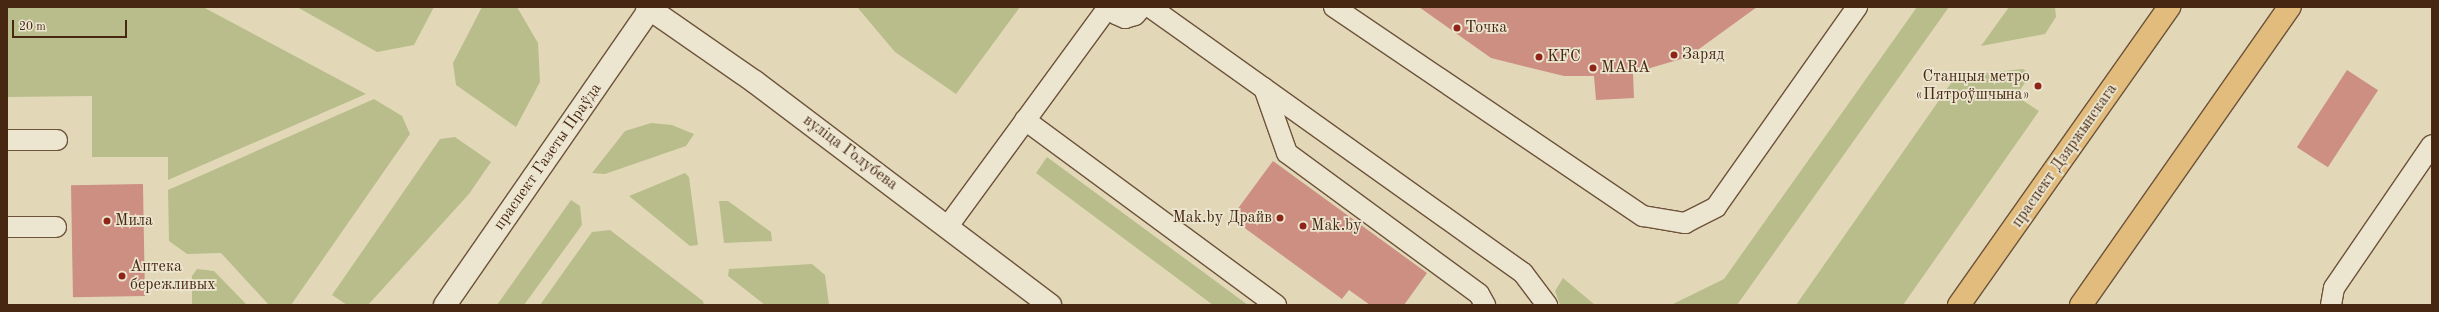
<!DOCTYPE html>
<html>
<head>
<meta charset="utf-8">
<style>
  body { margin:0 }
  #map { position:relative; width:2439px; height:312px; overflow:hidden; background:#e2d8b8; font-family:"Old Standard TT",serif }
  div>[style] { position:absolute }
  .green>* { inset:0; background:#b9bd8b }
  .building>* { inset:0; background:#cc8f82; transform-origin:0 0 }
  .roads { filter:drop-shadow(1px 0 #6e533b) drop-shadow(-1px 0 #6e533b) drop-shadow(0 1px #6e533b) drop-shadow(0 -1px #6e533b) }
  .service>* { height:20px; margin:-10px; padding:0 10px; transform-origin:10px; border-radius:10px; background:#ece6d1 }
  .secondary>* { height:22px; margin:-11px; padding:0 11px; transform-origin:11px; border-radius:11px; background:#ece6d1 }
  .primary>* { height:22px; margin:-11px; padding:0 11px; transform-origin:11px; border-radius:11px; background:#e1bc7c }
  .dots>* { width:11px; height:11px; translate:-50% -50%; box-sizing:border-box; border:2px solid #ece6d1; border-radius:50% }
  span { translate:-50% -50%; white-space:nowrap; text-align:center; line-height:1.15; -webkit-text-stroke:3.5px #ece6d1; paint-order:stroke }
  .poi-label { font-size:16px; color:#472711 }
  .left { translate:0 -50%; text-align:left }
  .right { translate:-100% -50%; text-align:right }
  .street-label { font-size:16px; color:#472711 }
  .frame { position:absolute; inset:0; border:8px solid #472711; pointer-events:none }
  .scale { position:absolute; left:12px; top:20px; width:115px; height:18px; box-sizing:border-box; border:2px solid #472711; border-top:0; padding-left:5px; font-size:12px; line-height:14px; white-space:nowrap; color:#472711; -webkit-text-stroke:3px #ece6d1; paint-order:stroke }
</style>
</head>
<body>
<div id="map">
  <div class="green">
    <div style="clip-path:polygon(7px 7px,203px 7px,366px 94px,168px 180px,168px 157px,92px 157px,92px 96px,7px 97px)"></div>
    <div style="clip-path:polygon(297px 7px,434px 7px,414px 45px,377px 52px)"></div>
    <div style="clip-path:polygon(482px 7px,517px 7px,538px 43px,540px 82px,516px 127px,456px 85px,453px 63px)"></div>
    <div style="clip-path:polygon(857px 7px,1020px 7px,956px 94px,895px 52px)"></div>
    <div style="clip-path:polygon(1917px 7px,1949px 7px,1737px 305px,1671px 305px,1724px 279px)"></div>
    <div style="clip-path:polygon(2009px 7px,2055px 7px,2056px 17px,2045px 34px,1981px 46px)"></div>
    <div style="clip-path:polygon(2023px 69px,2031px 74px,2016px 96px,2039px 111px,1903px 305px,1796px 305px,1956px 76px)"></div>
    <div style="clip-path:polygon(374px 99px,402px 116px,410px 134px,291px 305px,269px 305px,221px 253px,187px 254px,169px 241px,168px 190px)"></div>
    <div style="clip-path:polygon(651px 123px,672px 125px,694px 134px,686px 146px,605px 174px,592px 173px,625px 131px)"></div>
    <div style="clip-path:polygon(455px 137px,491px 162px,469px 194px,368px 305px,347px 305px,332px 295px,440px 139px)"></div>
    <div style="clip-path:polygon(1047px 157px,1248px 305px,1213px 305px,1036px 173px)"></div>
    <div style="clip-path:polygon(685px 173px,689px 177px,698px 245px,690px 246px,629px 196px)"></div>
    <div style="clip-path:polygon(571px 200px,580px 206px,582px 225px,524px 305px,497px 305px)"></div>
    <div style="clip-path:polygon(719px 201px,728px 201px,771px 232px,772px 241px,724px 243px)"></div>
    <div style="clip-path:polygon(610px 230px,703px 301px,704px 305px,540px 305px,592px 232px)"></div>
    <div style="clip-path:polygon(812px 264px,825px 275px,829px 305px,765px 305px,728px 276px,729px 269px)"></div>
    <div style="clip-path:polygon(197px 269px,214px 271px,247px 305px,192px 305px,192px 276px)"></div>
    <div style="clip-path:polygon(1563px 278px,1595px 305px,1560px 305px,1555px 291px)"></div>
  </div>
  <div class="building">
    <div style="clip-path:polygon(1419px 7px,1757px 7px,1688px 57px,1633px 73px,1634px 98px,1596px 100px,1594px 76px,1564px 76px,1491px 58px)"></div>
    <div style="left:2347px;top:70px;width:37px;height:92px;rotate:33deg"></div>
    <div style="clip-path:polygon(1273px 161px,1427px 273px,1404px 305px,1370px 305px,1349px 290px,1342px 299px,1231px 218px)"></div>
    <div style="left:143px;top:184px;width:112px;height:72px;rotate:89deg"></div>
  </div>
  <div class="roads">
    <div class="service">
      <div style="left:1112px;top:7px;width:8px;rotate:60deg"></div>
      <div style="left:1116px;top:14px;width:10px;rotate:24deg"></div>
      <div style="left:1125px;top:18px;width:10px;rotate:-17deg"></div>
      <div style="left:1135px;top:15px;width:11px;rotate:-49deg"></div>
      <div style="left:1150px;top:7px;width:458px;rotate:35.5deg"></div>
      <div style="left:1523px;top:273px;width:40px;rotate:53deg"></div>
      <div style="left:1334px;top:7px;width:373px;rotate:34.1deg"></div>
      <div style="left:1643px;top:216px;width:43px;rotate:9.5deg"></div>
      <div style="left:1685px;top:223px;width:35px;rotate:-27deg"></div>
      <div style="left:1716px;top:207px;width:245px;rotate:-54.8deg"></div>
      <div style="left:1264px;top:88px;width:69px;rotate:70.5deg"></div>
      <div style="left:1287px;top:153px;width:238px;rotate:36.3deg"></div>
      <div style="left:1479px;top:294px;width:13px;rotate:61deg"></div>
      <div style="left:1025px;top:120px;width:312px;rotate:36.4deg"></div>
      <div style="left:7px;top:140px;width:50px"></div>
      <div style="left:948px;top:226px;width:271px;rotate:-53.8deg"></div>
      <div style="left:7px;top:227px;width:49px"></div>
      <div style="left:2331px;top:305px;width:17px;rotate:-80deg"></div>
      <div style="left:2334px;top:288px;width:173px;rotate:-55.6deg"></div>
    </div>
    <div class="secondary">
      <div style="left:647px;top:7px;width:131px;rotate:34.8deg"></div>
      <div style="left:755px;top:82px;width:370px;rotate:37.1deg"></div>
      <div style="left:445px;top:305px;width:360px;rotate:-55.3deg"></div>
    </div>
    <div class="primary">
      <div style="left:1959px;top:305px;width:365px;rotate:-54.8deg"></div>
      <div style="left:2081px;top:305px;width:364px;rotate:-55deg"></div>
    </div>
  </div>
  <div class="dots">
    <div style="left:1457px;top:28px;background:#8f2418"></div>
    <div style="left:1674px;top:55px;background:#8f2418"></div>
    <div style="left:1539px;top:57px;background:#8f2418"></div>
    <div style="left:1593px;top:68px;background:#8f2418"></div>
    <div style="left:2038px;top:86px;background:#8f2418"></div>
    <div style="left:1280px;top:218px;background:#8f2418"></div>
    <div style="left:107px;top:221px;background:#8f2418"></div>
    <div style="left:1303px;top:226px;background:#8f2418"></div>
    <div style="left:122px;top:276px;background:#8f2418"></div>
  </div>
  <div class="poi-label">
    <span class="left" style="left:1465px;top:28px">Точка</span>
    <span class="left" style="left:1682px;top:55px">Заряд</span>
    <span class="left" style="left:1547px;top:57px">KFC</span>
    <span class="left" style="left:1601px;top:68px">MARA</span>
    <span class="right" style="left:2030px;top:86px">Станцыя метро<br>«Пятроўшчына»</span>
    <span class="right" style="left:1272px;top:218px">Маk.by Драйв</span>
    <span class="left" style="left:115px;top:221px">Мила</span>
    <span class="left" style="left:1311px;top:226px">Mak.by</span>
    <span class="left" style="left:130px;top:276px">Аптека<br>бережливых</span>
  </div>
  <div class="street-label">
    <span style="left:850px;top:153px;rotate:37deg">вуліца Голубева</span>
    <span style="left:2065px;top:156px;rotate:-55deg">праспект Дзяржынскага</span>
    <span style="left:548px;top:157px;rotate:-55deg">праспект Газеты Праўда</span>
  </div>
  <div class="frame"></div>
  <div class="scale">20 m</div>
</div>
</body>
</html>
